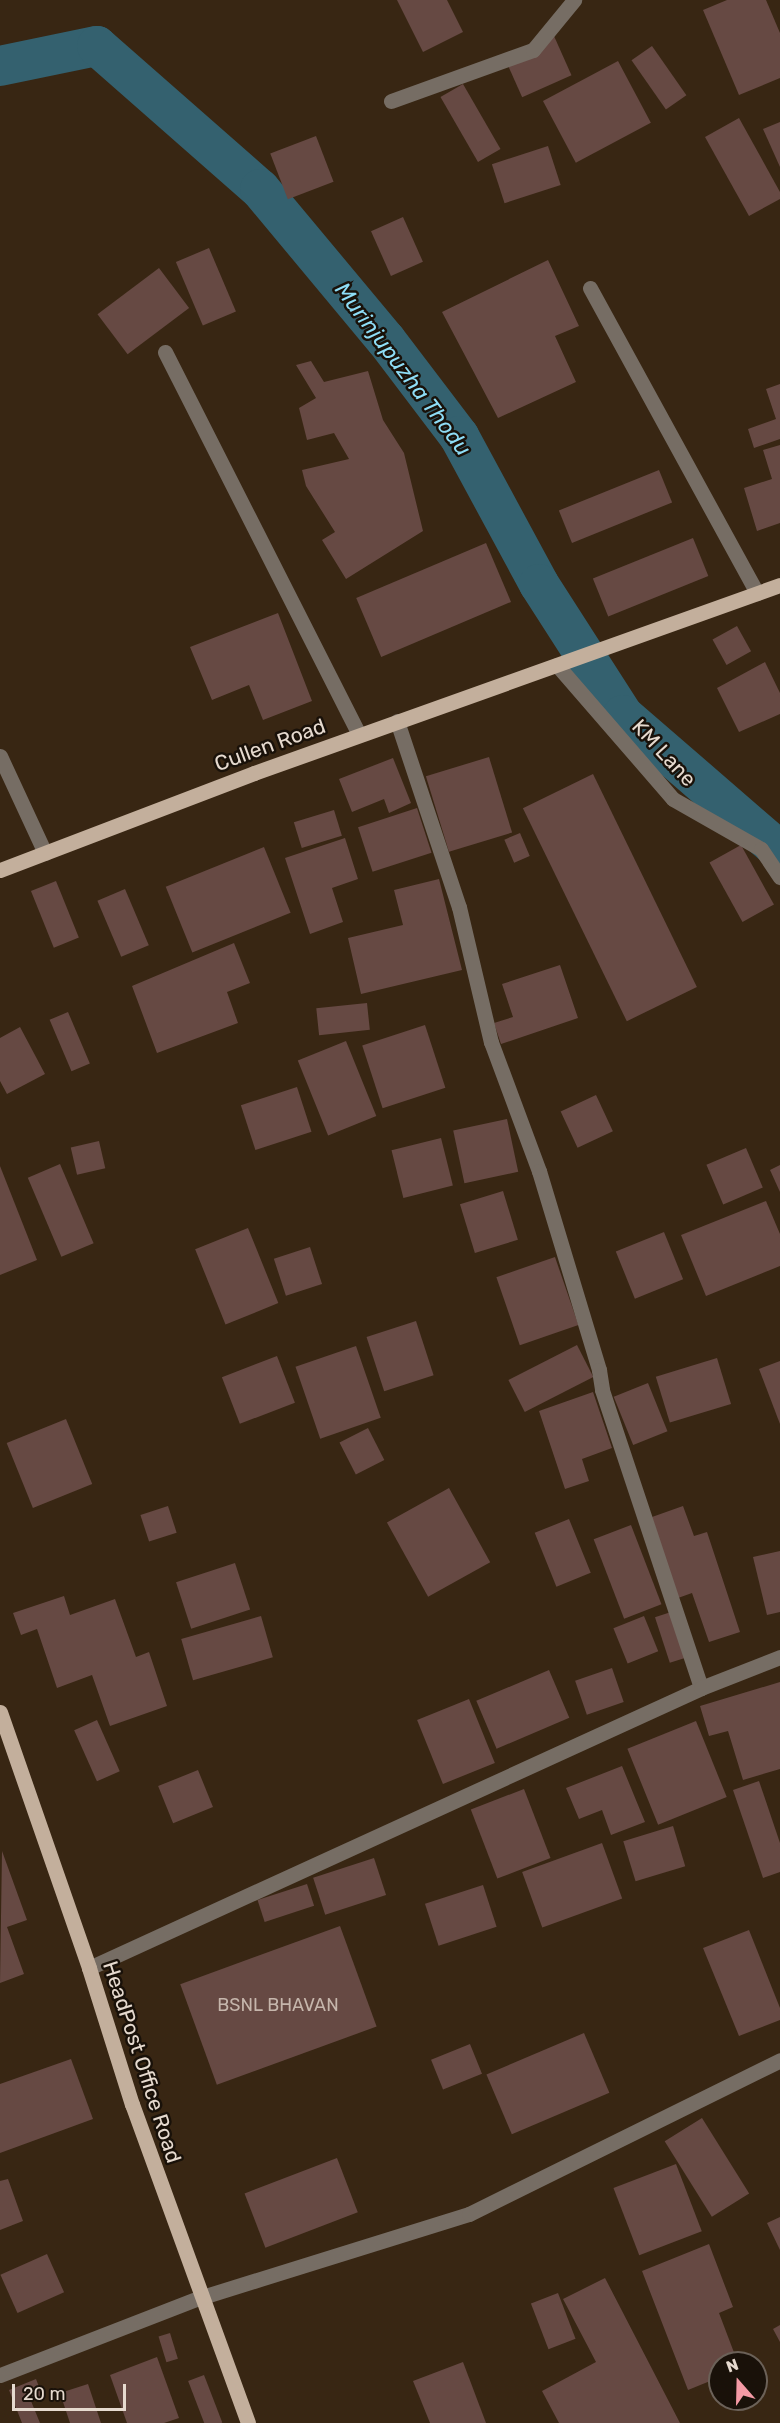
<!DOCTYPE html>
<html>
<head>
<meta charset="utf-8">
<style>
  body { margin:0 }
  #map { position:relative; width:780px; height:2423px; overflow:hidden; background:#382613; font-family:Rubik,sans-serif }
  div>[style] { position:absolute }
  .canal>* { height:40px; margin:-20px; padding:0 20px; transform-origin:20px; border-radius:20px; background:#34616f }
  .building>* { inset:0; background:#664943; transform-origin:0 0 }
  .minor>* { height:15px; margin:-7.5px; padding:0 7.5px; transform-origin:7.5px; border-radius:7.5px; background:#766d64 }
  .major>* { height:15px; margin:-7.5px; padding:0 7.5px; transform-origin:7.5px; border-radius:7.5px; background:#c3af9c }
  span { translate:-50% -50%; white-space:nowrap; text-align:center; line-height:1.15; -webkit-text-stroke:5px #191109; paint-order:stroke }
  .number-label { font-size:18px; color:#c6b6ac }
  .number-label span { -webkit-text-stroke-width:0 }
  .street-label { font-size:21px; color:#e6dacf }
  .water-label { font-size:22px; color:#8eddf6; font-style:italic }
  .north { position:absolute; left:708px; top:2351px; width:60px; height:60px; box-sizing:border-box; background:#191109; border:2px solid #6b6158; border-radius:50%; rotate:340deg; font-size:16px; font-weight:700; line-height:24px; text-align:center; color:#e6dacf }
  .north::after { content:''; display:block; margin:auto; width:21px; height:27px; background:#f49aa5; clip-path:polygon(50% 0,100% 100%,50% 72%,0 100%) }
  .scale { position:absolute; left:12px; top:2384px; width:114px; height:27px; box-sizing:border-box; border:3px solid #e6dacf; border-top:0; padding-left:8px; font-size:18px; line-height:21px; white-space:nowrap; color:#e6dacf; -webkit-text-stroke:4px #191109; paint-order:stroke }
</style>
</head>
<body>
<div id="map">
  <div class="canal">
    <div style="left:0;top:66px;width:99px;rotate:-11.7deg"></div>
    <div style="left:97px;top:46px;width:217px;rotate:41.3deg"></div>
    <div style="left:260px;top:189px;width:197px;rotate:50.2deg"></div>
    <div style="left:386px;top:340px;width:121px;rotate:52.8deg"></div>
    <div style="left:459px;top:436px;width:168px;rotate:61.6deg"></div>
    <div style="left:539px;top:584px;width:156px;rotate:57.3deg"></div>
    <div style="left:623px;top:715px;width:208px;rotate:40.9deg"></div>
  </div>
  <div class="building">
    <div style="clip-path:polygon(397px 0,447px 0,463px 32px,423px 52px)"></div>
    <div style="clip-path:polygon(727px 0,766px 0,780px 33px,780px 78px,739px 95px,703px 10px)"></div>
    <div style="left:554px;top:36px;width:43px;height:54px;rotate:66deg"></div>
    <div style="left:652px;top:46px;width:60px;height:25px;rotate:55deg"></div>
    <div style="left:618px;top:61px;width:70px;height:85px;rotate:62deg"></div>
    <div style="left:463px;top:84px;width:75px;height:26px;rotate:60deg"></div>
    <div style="clip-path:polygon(739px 118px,780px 192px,780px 199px,749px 216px,705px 137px)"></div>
    <div style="clip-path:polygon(780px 122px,780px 167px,763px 129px)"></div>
    <div style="left:316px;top:136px;width:49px;height:49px;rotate:69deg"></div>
    <div style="left:548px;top:146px;width:41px;height:59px;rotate:72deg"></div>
    <div style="left:403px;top:217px;width:49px;height:35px;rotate:66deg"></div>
    <div style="left:209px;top:248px;width:69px;height:36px;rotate:67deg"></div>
    <div style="clip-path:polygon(548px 260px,579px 326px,555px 336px,576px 382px,498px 418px,442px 312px)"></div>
    <div style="left:159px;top:268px;width:50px;height:77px;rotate:53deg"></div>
    <div style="clip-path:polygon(311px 361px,324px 382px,368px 371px,383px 420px,404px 453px,423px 531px,346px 579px,322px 540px,335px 532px,306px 486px,302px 470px,349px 459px,334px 433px,307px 440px,299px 408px,316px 398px,296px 365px)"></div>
    <div style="clip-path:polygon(780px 384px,780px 439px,754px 448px,748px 429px,776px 419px,766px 389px)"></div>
    <div style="clip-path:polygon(780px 445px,780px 523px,757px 531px,744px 488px,772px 479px,763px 450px)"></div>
    <div style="left:659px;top:470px;width:35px;height:108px;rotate:68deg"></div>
    <div style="left:693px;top:538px;width:41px;height:108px;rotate:68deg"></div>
    <div style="left:486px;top:543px;width:64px;height:141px;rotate:67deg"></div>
    <div style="clip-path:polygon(278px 613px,312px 701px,263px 720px,249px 685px,212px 700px,190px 647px)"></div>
    <div style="left:737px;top:626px;width:29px;height:28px;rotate:61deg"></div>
    <div style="clip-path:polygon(765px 662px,780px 693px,780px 714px,739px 732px,717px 688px)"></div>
    <div style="left:489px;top:757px;width:79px;height:66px;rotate:73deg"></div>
    <div style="clip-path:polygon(393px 758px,411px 803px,389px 813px,384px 799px,352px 812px,339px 779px)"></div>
    <div style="left:593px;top:774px;width:237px;height:78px;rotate:64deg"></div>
    <div style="left:417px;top:808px;width:47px;height:62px;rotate:72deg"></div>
    <div style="left:334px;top:810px;width:27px;height:42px;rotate:73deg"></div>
    <div style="left:520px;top:833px;width:25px;height:17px;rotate:67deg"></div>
    <div style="clip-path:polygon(345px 838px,358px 879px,332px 888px,343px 922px,310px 934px,285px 858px)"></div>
    <div style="left:741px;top:845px;width:68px;height:36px;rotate:61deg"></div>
    <div style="left:264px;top:847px;width:71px;height:106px;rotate:68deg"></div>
    <div style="clip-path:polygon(439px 879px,462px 970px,361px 994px,348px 938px,403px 925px,394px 890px)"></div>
    <div style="left:56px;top:881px;width:61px;height:27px;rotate:68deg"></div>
    <div style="left:125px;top:889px;width:61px;height:30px;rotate:67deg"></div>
    <div style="clip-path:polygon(234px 943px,250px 983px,227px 992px,238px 1023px,157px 1053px,132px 986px)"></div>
    <div style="clip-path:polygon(560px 965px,578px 1018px,501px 1044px,494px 1023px,513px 1017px,502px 984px)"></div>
    <div style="left:367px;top:1003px;width:27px;height:51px;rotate:84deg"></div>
    <div style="left:68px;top:1012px;width:56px;height:20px;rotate:67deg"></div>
    <div style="left:425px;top:1025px;width:66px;height:66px;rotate:72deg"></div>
    <div style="clip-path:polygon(20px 1027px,45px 1074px,7px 1094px,0 1081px,0 1038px)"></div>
    <div style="left:346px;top:1041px;width:81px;height:52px;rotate:68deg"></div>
    <div style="left:297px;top:1087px;width:47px;height:59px;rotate:72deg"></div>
    <div style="left:596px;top:1095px;width:40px;height:39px;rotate:65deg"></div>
    <div style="left:507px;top:1119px;width:54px;height:55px;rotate:78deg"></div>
    <div style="left:441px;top:1138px;width:49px;height:51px;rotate:76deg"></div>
    <div style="left:99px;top:1141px;width:28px;height:29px;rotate:77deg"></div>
    <div style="left:746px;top:1148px;width:43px;height:43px;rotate:67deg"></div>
    <div style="left:60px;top:1164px;width:86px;height:35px;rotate:67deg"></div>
    <div style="clip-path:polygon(780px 1165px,780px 1192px,770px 1170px)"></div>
    <div style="clip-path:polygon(0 1166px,37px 1260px,0 1275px)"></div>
    <div style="left:503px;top:1191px;width:51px;height:45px;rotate:73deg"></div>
    <div style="clip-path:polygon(766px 1201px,780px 1234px,780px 1266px,706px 1296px,681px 1235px)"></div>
    <div style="left:248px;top:1228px;width:81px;height:57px;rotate:68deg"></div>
    <div style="left:664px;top:1232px;width:51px;height:52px;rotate:68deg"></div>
    <div style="left:310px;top:1247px;width:39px;height:38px;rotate:72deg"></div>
    <div style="left:555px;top:1257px;width:72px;height:62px;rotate:71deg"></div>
    <div style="left:416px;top:1321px;width:57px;height:52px;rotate:72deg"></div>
    <div style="left:577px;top:1345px;width:36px;height:77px;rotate:63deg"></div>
    <div style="left:356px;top:1346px;width:76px;height:64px;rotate:71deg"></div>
    <div style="left:277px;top:1356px;width:50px;height:59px;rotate:69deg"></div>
    <div style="left:717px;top:1358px;width:48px;height:64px;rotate:73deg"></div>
    <div style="clip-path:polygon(780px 1361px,780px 1424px,759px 1369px)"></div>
    <div style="left:648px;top:1383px;width:52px;height:37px;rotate:68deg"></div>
    <div style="clip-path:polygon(593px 1392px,612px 1448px,582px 1459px,589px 1481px,565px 1489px,539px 1411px)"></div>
    <div style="left:66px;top:1419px;width:70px;height:64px;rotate:68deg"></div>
    <div style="left:368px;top:1428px;width:36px;height:32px;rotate:63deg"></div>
    <div style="left:449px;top:1488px;width:85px;height:71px;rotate:61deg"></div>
    <div style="left:168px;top:1506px;width:28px;height:29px;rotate:72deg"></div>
    <div style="clip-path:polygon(683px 1506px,694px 1536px,707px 1532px,740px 1632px,709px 1642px,692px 1593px,678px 1598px,652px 1517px)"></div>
    <div style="left:569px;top:1519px;width:58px;height:37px;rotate:68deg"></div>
    <div style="left:631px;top:1525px;width:85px;height:40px;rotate:69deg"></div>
    <div style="clip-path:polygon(780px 1551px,780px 1612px,767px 1615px,753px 1557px)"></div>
    <div style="left:235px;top:1563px;width:49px;height:62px;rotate:72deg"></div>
    <div style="clip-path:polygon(64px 1596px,70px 1615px,115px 1599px,136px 1657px,149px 1652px,167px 1706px,110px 1726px,92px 1675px,57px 1688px,37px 1629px,21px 1635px,13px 1613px)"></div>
    <div style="left:674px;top:1611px;width:48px;height:20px;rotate:72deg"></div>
    <div style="left:261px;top:1616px;width:43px;height:83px;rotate:74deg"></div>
    <div style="left:644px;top:1616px;width:38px;height:33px;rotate:68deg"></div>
    <div style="left:612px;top:1668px;width:36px;height:39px;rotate:71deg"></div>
    <div style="left:549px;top:1670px;width:52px;height:79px;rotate:67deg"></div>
    <div style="clip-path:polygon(780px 1682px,780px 1769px,743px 1780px,728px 1731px,709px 1736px,700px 1706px)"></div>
    <div style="left:469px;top:1699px;width:69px;height:56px;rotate:68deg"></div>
    <div style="left:97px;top:1720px;width:56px;height:25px;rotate:66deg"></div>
    <div style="left:696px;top:1721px;width:82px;height:74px;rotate:68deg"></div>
    <div style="clip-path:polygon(622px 1766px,645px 1822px,611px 1835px,602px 1810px,579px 1819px,566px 1788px)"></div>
    <div style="left:198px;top:1770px;width:40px;height:43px;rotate:68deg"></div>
    <div style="clip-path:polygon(759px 1781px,780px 1843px,780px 1872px,763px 1878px,733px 1790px)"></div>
    <div style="left:524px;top:1789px;width:74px;height:57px;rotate:69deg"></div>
    <div style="left:673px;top:1826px;width:42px;height:52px;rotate:73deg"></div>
    <div style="left:602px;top:1843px;width:59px;height:85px;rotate:70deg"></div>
    <div style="clip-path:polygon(2px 1851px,27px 1920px,7px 1927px,24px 1974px,0 1983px)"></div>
    <div style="left:374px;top:1858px;width:39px;height:64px;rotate:72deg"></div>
    <div style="left:307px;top:1884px;width:23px;height:52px;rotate:72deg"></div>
    <div style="left:483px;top:1885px;width:44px;height:61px;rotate:72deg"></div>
    <div style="left:340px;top:1926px;width:107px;height:170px;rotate:70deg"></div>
    <div style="clip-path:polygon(749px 1930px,780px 2008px,780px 2020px,739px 2036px,703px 1948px)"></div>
    <div style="left:584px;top:2033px;width:65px;height:106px;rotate:67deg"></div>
    <div style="left:470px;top:2044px;width:32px;height:42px;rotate:68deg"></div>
    <div style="clip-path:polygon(71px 2059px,93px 2119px,0 2153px,0 2084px)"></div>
    <div style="left:702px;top:2118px;width:89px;height:44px;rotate:58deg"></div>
    <div style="left:337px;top:2158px;width:58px;height:99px;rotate:69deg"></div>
    <div style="left:676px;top:2164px;width:72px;height:67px;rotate:69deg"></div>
    <div style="clip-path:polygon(8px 2179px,23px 2221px,0 2230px,0 2181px)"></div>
    <div style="clip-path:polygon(780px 2217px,780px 2250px,767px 2223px)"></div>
    <div style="clip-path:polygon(709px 2244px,733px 2307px,719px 2313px,738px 2363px,720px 2363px,720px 2377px,688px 2390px,642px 2271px)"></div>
    <div style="left:47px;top:2254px;width:42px;height:51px;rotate:66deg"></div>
    <div style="clip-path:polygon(605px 2278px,680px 2423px,559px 2423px,542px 2391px,596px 2362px,563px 2299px)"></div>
    <div style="left:558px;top:2293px;width:49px;height:29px;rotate:69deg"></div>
    <div style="clip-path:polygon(780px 2325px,780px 2342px,773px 2329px)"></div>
    <div style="left:170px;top:2333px;width:27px;height:12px;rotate:73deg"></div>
    <div style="clip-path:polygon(157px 2357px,179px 2418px,164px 2423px,127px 2423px,110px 2375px)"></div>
    <div style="clip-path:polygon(463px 2362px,486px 2423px,430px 2423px,413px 2381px)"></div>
    <div style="left:204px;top:2375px;width:51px;height:17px;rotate:69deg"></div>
    <div style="clip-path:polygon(36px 2379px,43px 2397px,31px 2401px,40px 2423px,22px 2423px,9px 2390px)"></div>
    <div style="clip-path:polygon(88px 2384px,101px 2423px,70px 2423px,60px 2393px)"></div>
  </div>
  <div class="minor">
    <div style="left:391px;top:101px;width:151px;rotate:-19.8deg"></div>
    <div style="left:533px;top:50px;width:65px;rotate:-50.6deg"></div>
    <div style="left:590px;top:288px;width:348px;rotate:61.3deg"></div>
    <div style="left:165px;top:352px;width:429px;rotate:63.1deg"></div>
    <div style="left:557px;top:665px;width:177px;rotate:49.1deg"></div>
    <div style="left:673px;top:799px;width:101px;rotate:29.6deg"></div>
    <div style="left:761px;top:849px;width:34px;rotate:56deg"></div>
    <div style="left:397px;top:721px;width:196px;rotate:71.6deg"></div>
    <div style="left:459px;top:907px;width:139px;rotate:76.7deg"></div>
    <div style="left:491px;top:1042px;width:138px;rotate:69.6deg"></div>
    <div style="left:539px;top:1171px;width:208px;rotate:73.2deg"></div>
    <div style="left:599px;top:1370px;width:20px;rotate:81deg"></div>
    <div style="left:602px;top:1390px;width:314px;rotate:71.6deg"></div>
    <div style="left:0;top:756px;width:107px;rotate:65.1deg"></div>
    <div style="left:89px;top:1968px;width:673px;rotate:-24.58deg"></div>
    <div style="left:701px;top:1688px;width:85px;rotate:-21.4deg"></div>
    <div style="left:0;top:2375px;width:213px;rotate:-21.2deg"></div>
    <div style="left:199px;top:2298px;width:283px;rotate:-17.3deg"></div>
    <div style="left:469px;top:2214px;width:347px;rotate:-26.3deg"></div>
  </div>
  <div class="major">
    <div style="left:0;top:870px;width:272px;rotate:-20.9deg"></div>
    <div style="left:254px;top:773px;width:559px;rotate:-19.67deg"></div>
    <div style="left:0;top:1712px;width:271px;rotate:70.8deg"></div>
    <div style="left:89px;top:1968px;width:143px;rotate:72.5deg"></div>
    <div style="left:132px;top:2104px;width:339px;rotate:70deg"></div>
  </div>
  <div class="number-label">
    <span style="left:278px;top:2005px">BSNL BHAVAN</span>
  </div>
  <div class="street-label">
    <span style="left:270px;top:745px;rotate:-20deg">Cullen Road</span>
    <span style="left:664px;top:753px;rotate:47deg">KM Lane</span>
    <span style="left:142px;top:2062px;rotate:72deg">HeadPost Office Road</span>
  </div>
  <div class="water-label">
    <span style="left:403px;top:369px;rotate:53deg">Murinjupuzha Thodu</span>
  </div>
  <div class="north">N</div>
  <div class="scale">20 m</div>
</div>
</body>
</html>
